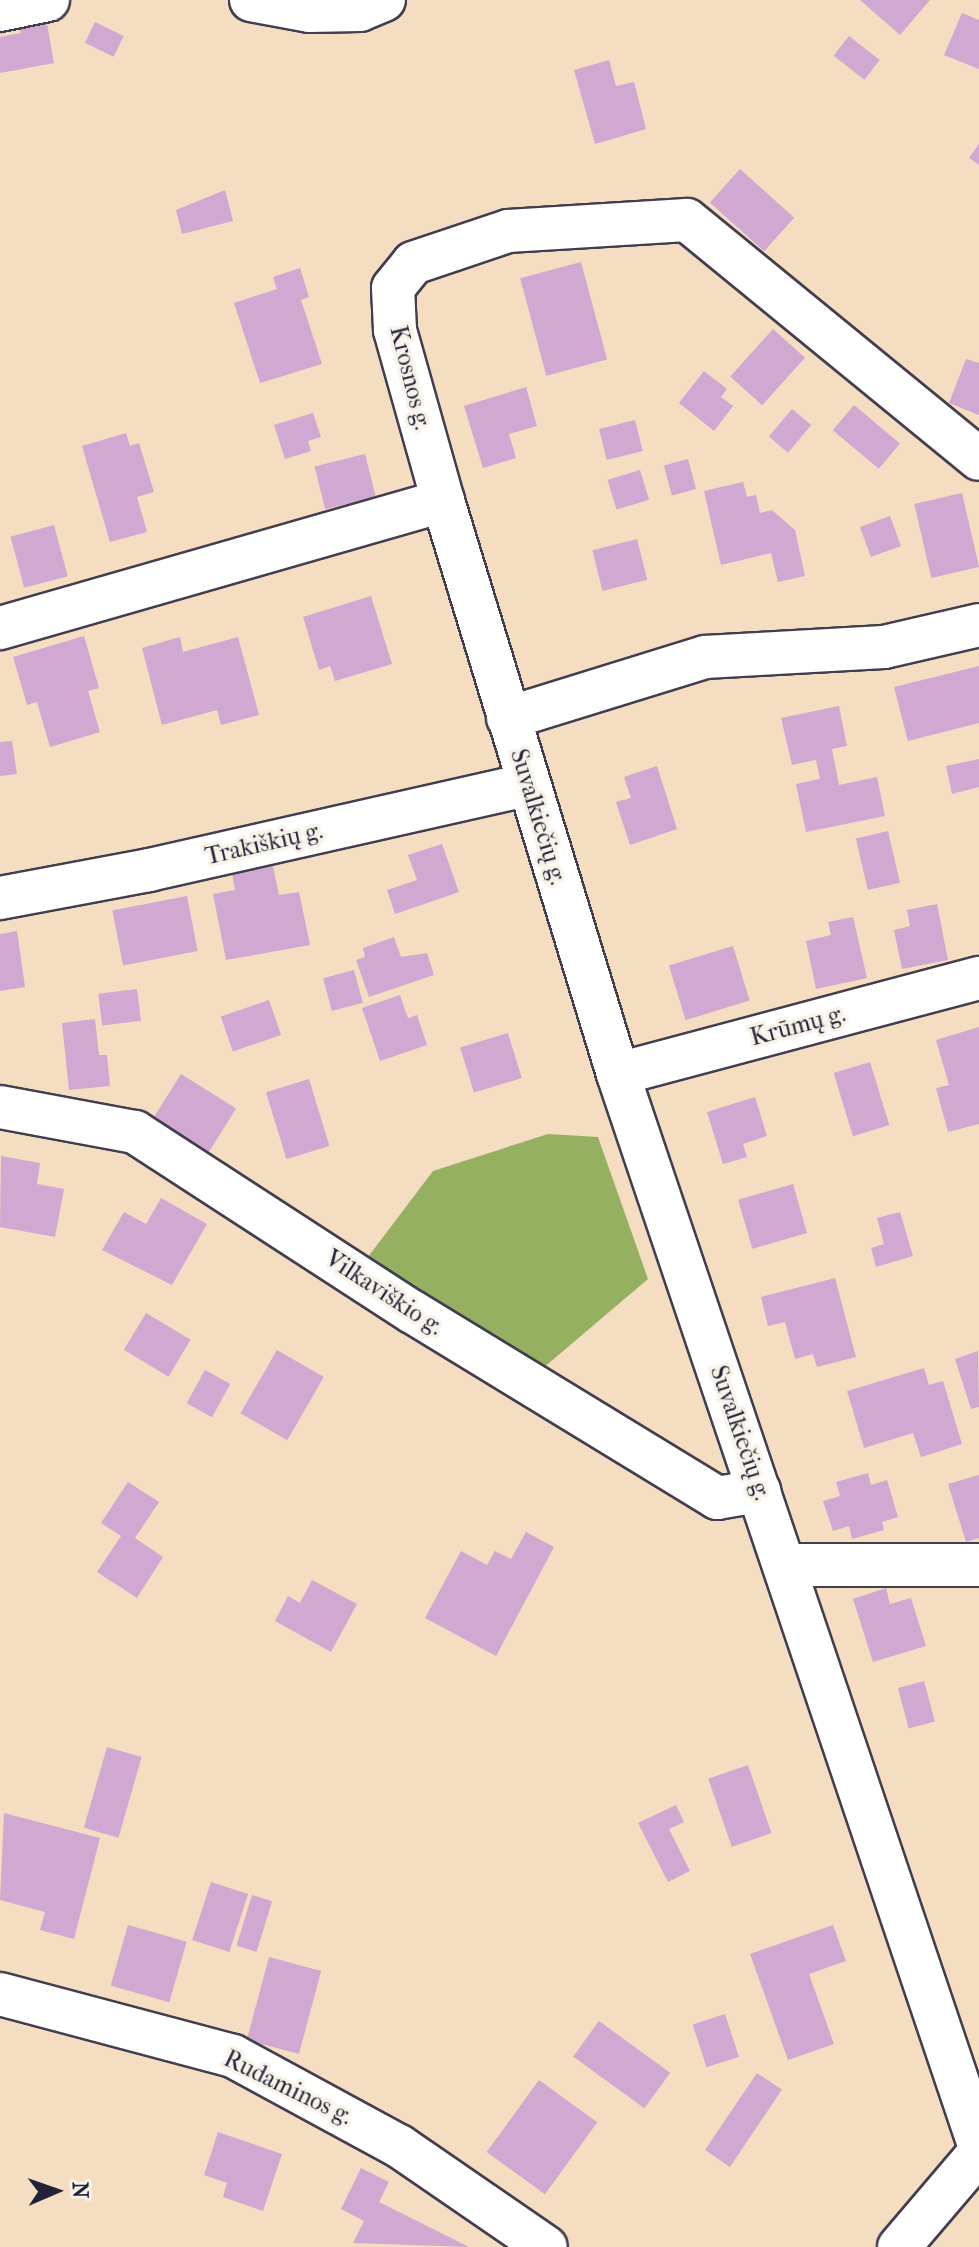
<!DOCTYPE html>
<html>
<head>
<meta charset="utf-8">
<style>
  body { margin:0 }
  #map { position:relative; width:979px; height:2247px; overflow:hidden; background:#f4ddc0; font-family:"IM FELL French Canon",serif }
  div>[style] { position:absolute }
  .forest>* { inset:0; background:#96b062 }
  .building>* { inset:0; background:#d0a8d1; transform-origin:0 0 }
  .roads { filter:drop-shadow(2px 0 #423e4f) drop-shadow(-2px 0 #423e4f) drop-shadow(0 2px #423e4f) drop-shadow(0 -2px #423e4f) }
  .street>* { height:42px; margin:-21px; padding:0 21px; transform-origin:21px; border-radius:21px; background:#fff }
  span { translate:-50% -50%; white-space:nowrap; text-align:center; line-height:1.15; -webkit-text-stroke:7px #f7f3e8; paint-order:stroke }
  .street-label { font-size:24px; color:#22223b }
  .north { position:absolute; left:16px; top:2151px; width:80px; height:80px; -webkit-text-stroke:6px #f7f3e8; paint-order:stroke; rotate:88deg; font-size:22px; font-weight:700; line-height:32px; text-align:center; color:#22223b }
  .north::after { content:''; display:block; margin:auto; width:28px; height:36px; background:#22223b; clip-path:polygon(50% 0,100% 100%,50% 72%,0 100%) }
</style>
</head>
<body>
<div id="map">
  <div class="forest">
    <div style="clip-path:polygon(548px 1134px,598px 1137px,648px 1279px,542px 1369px,442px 1311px,368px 1257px,433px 1171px)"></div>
  </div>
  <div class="building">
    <div style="clip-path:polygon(860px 0,930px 0,900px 35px)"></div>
    <div style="clip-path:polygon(962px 13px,979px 20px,979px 69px,944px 55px)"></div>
    <div style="clip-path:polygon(46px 18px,54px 63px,0 73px,0 37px,21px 33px,19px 23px)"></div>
    <div style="left:95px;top:22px;width:32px;height:23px;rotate:26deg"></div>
    <div style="left:849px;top:36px;width:39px;height:25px;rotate:38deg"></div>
    <div style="clip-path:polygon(609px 60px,616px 86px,634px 82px,646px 129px,595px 144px,574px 70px)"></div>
    <div style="clip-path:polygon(979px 144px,979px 165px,969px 158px)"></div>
    <div style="left:740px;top:169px;width:73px;height:45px;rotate:42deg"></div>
    <div style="clip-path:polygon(225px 190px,233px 221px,182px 234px,176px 210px)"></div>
    <div style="left:581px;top:262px;width:101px;height:63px;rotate:75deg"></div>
    <div style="clip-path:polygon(300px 268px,309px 297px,301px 300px,322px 364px,260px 383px,234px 303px,277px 289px,273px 277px)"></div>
    <div style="left:773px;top:329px;width:43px;height:64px;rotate:42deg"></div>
    <div style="clip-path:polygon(966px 359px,979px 363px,979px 415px,949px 403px)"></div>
    <div style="clip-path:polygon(704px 371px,727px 389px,721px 397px,733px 406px,714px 431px,679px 403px)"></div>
    <div style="clip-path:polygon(526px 387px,537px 426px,509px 434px,516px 458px,483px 468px,464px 406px)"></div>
    <div style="left:854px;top:405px;width:60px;height:33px;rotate:40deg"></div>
    <div style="left:792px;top:409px;width:25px;height:36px;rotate:40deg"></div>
    <div style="clip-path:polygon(313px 413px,321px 437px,308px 441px,311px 451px,285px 459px,274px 425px)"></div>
    <div style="left:635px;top:420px;width:32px;height:37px;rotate:76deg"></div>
    <div style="clip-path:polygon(126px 433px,130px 446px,139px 443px,154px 492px,137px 497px,147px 532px,110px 542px,82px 446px)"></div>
    <div style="left:365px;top:454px;width:44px;height:52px;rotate:76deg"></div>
    <div style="left:688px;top:459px;width:31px;height:25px;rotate:75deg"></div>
    <div style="left:640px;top:470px;width:31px;height:34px;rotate:73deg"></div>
    <div style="clip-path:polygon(743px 482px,747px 497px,756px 495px,760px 513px,772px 510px,795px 530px,805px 576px,778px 582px,771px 553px,721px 565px,704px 491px)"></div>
    <div style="left:962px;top:493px;width:76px;height:49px;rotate:77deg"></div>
    <div style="left:890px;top:516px;width:32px;height:32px;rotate:70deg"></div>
    <div style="left:54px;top:525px;width:53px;height:45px;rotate:75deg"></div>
    <div style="left:637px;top:539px;width:42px;height:46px;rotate:76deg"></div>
    <div style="clip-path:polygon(371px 596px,392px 664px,335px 681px,330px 666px,319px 670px,303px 617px)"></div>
    <div style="clip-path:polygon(84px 636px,99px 688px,88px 691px,100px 732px,50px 747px,37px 702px,27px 705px,13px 657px)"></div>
    <div style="clip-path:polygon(180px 637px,183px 652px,238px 637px,259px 715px,221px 725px,217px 710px,162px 725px,142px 648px)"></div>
    <div style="clip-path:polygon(979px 666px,979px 723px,908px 741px,894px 687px)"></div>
    <div style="clip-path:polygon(839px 706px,847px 746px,832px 749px,839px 785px,877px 777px,885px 816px,806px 832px,796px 784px,820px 779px,816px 760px,792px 765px,781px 718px)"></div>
    <div style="clip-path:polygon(12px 741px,17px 774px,0 776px,0 742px)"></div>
    <div style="clip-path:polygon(979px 759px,979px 787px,952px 794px,946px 766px)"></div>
    <div style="clip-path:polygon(657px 766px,677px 829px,630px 845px,616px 802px,631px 798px,624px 777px)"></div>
    <div style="left:888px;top:831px;width:53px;height:33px;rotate:77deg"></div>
    <div style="clip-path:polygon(442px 844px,459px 892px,395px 914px,387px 890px,417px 880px,408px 855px)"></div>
    <div style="clip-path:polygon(273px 866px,279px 895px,299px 892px,310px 945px,226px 960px,213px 894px,235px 890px,232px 874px)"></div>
    <div style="left:187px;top:896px;width:56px;height:76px;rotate:79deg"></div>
    <div style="clip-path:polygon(937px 904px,948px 960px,902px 969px,894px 930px,910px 926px,907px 910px)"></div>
    <div style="clip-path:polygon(853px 917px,867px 978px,816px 989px,806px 941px,831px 935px,828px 922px)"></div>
    <div style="clip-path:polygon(17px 931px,25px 987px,0 991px,0 934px)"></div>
    <div style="clip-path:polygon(394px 937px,401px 957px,427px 953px,434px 975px,369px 997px,356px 960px,365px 957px,363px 948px)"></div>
    <div style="left:733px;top:946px;width:57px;height:67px;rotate:73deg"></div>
    <div style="left:354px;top:970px;width:34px;height:32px;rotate:75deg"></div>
    <div style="left:137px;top:989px;width:32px;height:39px;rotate:83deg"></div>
    <div style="clip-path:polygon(400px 995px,408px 1018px,417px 1015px,427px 1045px,380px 1061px,362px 1008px)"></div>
    <div style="left:269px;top:1000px;width:37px;height:51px;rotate:71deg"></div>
    <div style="clip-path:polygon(95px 1019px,99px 1055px,107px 1055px,110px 1086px,69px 1090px,62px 1023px)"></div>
    <div style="clip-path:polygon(979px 1027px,979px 1124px,948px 1132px,936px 1088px,949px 1085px,936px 1040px)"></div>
    <div style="left:508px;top:1033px;width:47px;height:50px;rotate:73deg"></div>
    <div style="left:870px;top:1062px;width:66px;height:38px;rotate:73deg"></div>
    <div style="left:181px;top:1074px;width:65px;height:52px;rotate:32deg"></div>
    <div style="left:309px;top:1079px;width:70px;height:45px;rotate:73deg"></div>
    <div style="clip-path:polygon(755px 1097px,767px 1136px,743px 1144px,747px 1157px,723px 1164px,707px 1112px)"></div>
    <div style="clip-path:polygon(1px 1156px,40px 1163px,37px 1184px,64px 1189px,55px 1237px,0 1227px)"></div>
    <div style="left:793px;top:1184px;width:51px;height:57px;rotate:74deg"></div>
    <div style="clip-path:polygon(161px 1198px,207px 1224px,172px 1285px,102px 1250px,124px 1212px,146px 1224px)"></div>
    <div style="clip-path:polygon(900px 1212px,913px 1256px,876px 1267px,871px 1248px,884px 1244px,877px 1218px)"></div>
    <div style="clip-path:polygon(835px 1278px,856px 1357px,817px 1367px,813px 1354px,795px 1359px,785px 1322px,768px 1326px,761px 1297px)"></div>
    <div style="left:146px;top:1313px;width:52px;height:43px;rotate:31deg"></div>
    <div style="left:277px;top:1350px;width:54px;height:73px;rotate:30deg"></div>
    <div style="clip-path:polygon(978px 1351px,979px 1407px,971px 1409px,955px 1359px)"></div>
    <div style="clip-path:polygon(924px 1368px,929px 1385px,943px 1381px,962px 1444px,921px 1457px,913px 1433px,864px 1448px,847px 1391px)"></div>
    <div style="left:205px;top:1370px;width:29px;height:38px;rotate:29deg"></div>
    <div style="clip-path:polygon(868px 1473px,871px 1485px,887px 1480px,898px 1517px,882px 1522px,884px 1530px,852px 1539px,849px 1526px,833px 1531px,823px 1501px,840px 1496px,836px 1482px)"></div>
    <div style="clip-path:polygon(979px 1475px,979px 1538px,966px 1542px,948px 1484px)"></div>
    <div style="clip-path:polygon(128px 1482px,159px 1502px,135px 1538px,163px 1557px,137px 1598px,97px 1572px,121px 1536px,101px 1523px)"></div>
    <div style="clip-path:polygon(526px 1532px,554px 1547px,496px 1656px,425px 1618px,461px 1551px,487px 1565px,495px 1551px,511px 1559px)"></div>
    <div style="clip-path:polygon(312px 1580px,357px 1604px,331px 1652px,275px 1621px,288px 1596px,300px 1603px)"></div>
    <div style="clip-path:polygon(886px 1588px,890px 1604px,911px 1598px,926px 1646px,873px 1662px,853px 1599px)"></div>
    <div style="left:924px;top:1681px;width:42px;height:27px;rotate:75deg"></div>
    <div style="left:107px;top:1747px;width:36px;height:84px;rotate:16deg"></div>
    <div style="left:748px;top:1765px;width:72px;height:42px;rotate:71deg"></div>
    <div style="clip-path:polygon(676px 1805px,684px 1822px,669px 1829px,690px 1871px,668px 1882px,638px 1823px)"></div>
    <div style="clip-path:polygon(4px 1813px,100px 1838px,74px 1939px,40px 1930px,45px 1912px,0 1900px)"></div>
    <div style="left:211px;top:1882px;width:39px;height:61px;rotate:18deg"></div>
    <div style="left:252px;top:1895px;width:21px;height:53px;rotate:17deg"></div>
    <div style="left:128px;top:1925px;width:61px;height:63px;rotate:16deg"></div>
    <div style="clip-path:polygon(833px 1925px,846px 1961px,809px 1974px,834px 2044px,788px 2060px,750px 1954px)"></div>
    <div style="left:269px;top:1957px;width:54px;height:86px;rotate:15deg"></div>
    <div style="left:725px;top:2014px;width:45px;height:34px;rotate:72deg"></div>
    <div style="left:599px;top:2021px;width:88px;height:44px;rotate:36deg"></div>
    <div style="left:757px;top:2073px;width:30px;height:93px;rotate:34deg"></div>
    <div style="left:539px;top:2080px;width:72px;height:89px;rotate:36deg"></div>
    <div style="clip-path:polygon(218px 2132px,282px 2154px,263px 2211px,223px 2197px,227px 2183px,204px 2175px)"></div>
    <div style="clip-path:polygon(361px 2168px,389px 2182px,379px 2202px,469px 2247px,353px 2243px,364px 2221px,341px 2209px)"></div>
  </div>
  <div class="roads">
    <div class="street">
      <div style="left:251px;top:0;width:59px;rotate:10.7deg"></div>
      <div style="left:309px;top:11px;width:51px;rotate:-1.1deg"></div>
      <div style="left:360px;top:10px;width:26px;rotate:-23deg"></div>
      <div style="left:0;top:10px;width:49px;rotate:-11.8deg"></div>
      <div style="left:443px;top:501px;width:599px;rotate:73.02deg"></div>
      <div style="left:618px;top:1074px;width:1130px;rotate:71.37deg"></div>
      <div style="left:0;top:628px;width:461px;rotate:-16deg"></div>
      <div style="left:443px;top:501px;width:178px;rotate:-105.7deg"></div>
      <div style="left:395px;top:330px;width:42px;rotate:-92.7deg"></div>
      <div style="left:393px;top:288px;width:32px;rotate:-51deg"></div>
      <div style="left:413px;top:263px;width:100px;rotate:-18.6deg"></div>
      <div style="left:508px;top:231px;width:179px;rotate:-3.5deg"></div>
      <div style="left:687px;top:220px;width:377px;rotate:39.3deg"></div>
      <div style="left:508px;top:718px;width:206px;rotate:-17.2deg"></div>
      <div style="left:705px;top:657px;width:179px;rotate:-3.2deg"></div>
      <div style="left:884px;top:647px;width:98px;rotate:-13deg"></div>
      <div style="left:0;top:898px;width:152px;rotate:-10.6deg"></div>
      <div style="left:149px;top:870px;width:386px;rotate:-12.7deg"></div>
      <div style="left:618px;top:1074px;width:374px;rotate:-14.9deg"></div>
      <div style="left:0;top:1107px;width:137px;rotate:10.5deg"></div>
      <div style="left:135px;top:1132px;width:329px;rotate:33deg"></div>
      <div style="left:411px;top:1311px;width:359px;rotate:31.4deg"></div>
      <div style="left:717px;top:1498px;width:43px;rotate:-9.5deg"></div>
      <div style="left:786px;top:1565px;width:193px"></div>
      <div style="left:0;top:1994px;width:241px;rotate:14.9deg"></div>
      <div style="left:233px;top:2056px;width:189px;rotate:28.5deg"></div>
      <div style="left:399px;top:2146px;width:178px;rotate:34.5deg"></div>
      <div style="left:899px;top:2247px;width:123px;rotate:-49.6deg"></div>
    </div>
  </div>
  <div class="street-label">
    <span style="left:410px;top:378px;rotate:76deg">Krosnos g.</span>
    <span style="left:538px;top:817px;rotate:73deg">Suvalkiečių g.</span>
    <span style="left:264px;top:844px;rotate:-13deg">Trakiškių g.</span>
    <span style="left:798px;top:1026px;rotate:-15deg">Krūmų g.</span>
    <span style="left:384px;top:1293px;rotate:33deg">Vilkaviškio g.</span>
    <span style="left:740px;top:1433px;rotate:71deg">Suvalkiečių g.</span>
    <span style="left:288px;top:2088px;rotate:26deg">Rudaminos g.</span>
  </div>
  <div class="north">N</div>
</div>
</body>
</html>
